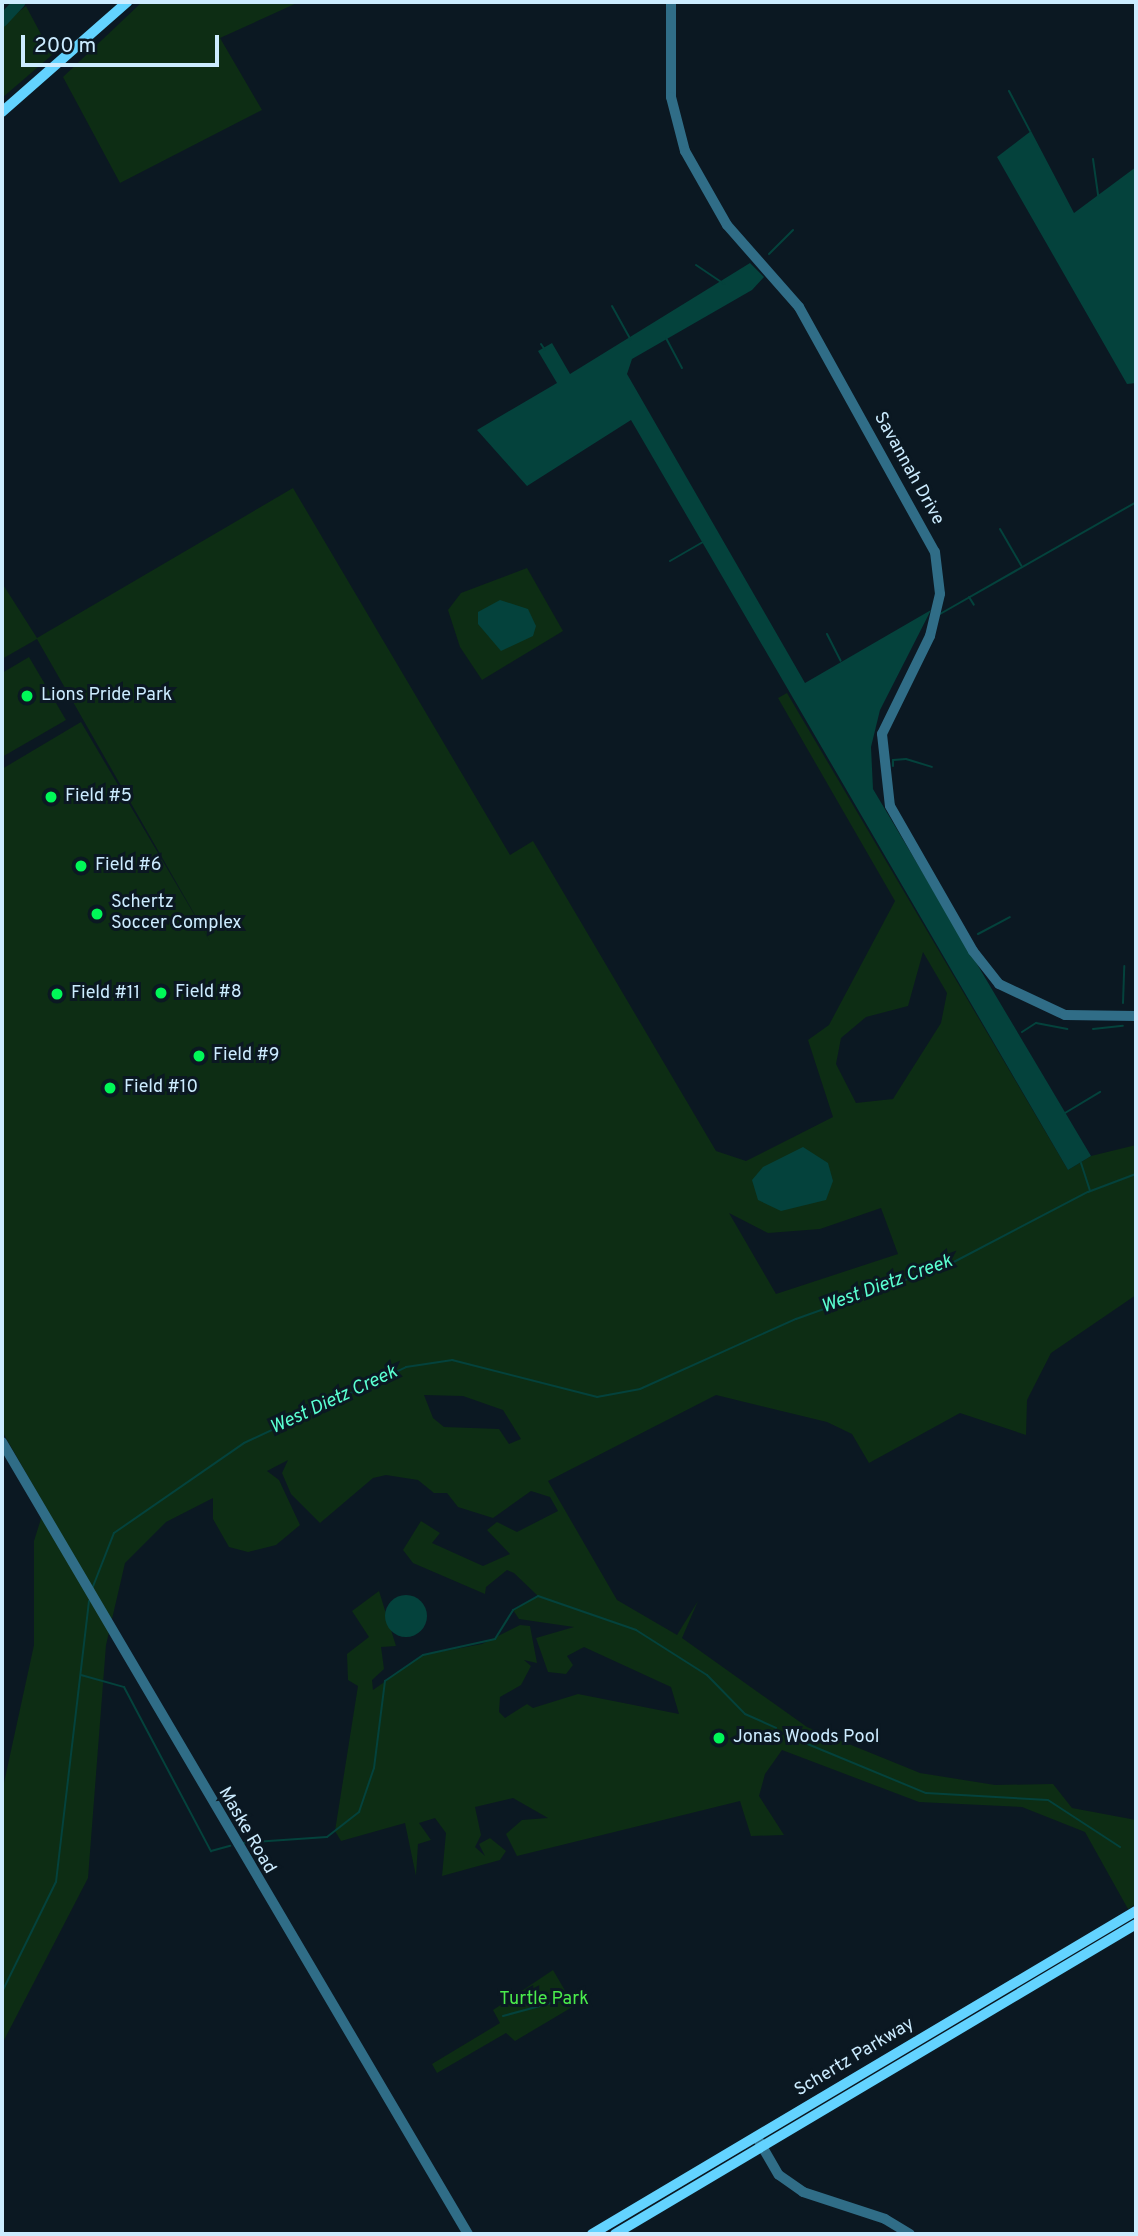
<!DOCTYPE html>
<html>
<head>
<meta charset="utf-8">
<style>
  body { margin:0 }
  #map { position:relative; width:1138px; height:2236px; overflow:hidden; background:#0b1822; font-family:Overpass,sans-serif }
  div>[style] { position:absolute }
  .green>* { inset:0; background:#0d2d14 }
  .water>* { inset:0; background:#04423c }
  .round { border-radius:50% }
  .stream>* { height:2px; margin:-1px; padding:0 1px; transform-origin:1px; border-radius:1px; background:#04423c }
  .river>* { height:12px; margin:-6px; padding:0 6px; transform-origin:6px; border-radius:6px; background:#04423c }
  .tertiary>* { height:10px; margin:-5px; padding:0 5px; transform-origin:5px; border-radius:5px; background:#306d87 }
  .secondary>* { height:10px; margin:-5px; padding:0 5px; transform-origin:5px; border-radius:5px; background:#63d3ff }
  .dots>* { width:19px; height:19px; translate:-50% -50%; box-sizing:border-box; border:4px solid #0b1822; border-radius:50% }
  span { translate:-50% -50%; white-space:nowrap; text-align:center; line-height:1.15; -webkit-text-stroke:6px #0b1822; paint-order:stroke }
  .street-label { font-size:18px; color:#ccecff }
  .poi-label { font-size:18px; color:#ccecff }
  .left { translate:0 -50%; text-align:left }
  .park-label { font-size:18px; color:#4bec4c }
  .water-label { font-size:19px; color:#5affd1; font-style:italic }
  .frame { position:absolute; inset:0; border:4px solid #ccecff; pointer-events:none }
  .scale { position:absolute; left:21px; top:35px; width:198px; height:32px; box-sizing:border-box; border:4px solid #ccecff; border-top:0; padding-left:9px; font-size:21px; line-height:24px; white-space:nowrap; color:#ccecff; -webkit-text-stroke:5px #0b1822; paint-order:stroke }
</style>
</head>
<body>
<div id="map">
  <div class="green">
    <div style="clip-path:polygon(142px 2px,329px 2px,330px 3px,297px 3px,220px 38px,262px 110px,120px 183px,63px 77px)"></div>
    <div style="clip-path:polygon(26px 6px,52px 55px,2px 98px,2px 25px)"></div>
    <div style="clip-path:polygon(evenodd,293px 488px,510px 855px,533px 841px,716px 1151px,746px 1161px,833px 1117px,808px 1040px,829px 1025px,895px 901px,778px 698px,787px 693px,1068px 1170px,1091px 1156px,1136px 1145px,1136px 1295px,1051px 1353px,1027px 1400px,1026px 1435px,960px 1413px,869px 1463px,852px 1434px,827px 1422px,716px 1395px,548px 1481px,617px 1600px,677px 1635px,698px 1601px,682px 1638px,807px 1727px,920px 1773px,995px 1785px,1053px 1784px,1072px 1808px,1136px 1820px,1136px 1904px,1128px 1909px,1085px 1832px,1022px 1807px,919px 1802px,782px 1750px,765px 1774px,759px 1796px,784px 1835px,751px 1836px,740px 1801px,517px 1856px,506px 1834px,522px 1820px,548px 1818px,513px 1798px,475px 1807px,481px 1835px,475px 1847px,485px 1856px,479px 1844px,490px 1838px,506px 1851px,500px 1860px,442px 1876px,446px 1833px,435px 1818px,419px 1823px,431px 1840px,418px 1844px,416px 1876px,405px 1823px,341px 1841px,335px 1831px,358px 1686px,348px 1680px,347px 1654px,369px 1637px,352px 1611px,379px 1591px,396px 1646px,381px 1647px,384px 1669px,372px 1680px,373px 1690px,423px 1655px,482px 1644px,520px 1625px,530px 1626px,537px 1663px,524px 1660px,531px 1666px,521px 1685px,500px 1697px,499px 1712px,505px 1718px,527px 1704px,533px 1708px,578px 1694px,679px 1714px,671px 1687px,584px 1647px,567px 1656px,573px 1665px,566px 1674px,548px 1672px,536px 1638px,574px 1627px,519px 1619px,513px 1610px,538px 1596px,514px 1573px,507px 1570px,486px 1587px,485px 1594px,413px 1563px,403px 1550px,421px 1521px,440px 1533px,432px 1543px,483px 1566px,510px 1554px,487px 1530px,497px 1522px,517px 1532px,558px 1511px,550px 1497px,531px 1491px,493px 1518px,458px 1507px,447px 1493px,434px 1493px,418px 1480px,386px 1475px,373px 1478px,320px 1523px,291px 1494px,282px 1473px,288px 1460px,267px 1471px,279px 1480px,300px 1525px,276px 1545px,248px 1552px,229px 1547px,213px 1519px,213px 1498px,166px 1522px,125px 1563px,106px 1645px,88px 1878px,2px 2044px,2px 1792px,34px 1645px,34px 1541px,45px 1506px,2px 1431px,2px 769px,81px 722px,211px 943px,37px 639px,2px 659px,2px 583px,37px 638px,293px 488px,923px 952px,947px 993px,941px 1023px,893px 1099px,856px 1103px,836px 1064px,841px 1038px,866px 1017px,908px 1006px,923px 952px,293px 488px,881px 1208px,898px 1254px,776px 1294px,729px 1213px,768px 1233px,820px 1229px,881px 1208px,293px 488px,424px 1395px,463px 1396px,503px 1410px,521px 1439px,509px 1444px,499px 1429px,444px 1427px,433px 1418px,424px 1395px)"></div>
    <div style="clip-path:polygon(527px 568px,563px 631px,482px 680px,460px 647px,448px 610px,461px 593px)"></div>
    <div style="clip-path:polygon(29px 657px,66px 720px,2px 757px,2px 673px)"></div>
    <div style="clip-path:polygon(553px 1970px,574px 2006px,515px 2041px,506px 2033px,437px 2073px,432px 2064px,500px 2023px,493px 2010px)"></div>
  </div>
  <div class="water">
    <div style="clip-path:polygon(1031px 131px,1074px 213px,1136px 167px,1136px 383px,1127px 384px,997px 157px)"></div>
    <div style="clip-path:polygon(750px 263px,764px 277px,752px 290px,632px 359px,627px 374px,805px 683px,931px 610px,880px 710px,871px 747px,873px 789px,1091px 1156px,1068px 1170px,631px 420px,527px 486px,477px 430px,557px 383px,538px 351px,552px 343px,570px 374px)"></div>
    <div style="clip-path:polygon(500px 600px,528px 609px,536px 626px,533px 636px,501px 651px,478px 624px,478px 612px)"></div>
    <div style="clip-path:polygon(803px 1147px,828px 1163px,833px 1181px,826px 1200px,781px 1211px,758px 1200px,752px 1180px,763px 1167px)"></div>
    <div class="round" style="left:385px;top:1595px;width:42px;height:42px"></div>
  </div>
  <div class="stream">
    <div style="left:1009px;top:91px;width:45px;rotate:62.3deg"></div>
    <div style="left:1093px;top:159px;width:37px;rotate:82deg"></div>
    <div style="left:769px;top:254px;width:34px;rotate:-45deg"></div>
    <div style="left:696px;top:265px;width:34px;rotate:34deg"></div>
    <div style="left:612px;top:306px;width:38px;rotate:61deg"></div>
    <div style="left:666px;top:338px;width:34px;rotate:62deg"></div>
    <div style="left:541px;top:344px;width:7px;rotate:56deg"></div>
    <div style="left:1000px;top:529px;width:44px;rotate:59.9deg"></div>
    <div style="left:670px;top:561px;width:38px;rotate:-30deg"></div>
    <div style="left:969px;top:597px;width:9px;rotate:58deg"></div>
    <div style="left:940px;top:614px;width:226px;rotate:-29.7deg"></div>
    <div style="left:827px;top:634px;width:30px;rotate:63deg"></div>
    <div style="left:893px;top:766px;width:6px;rotate:-90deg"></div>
    <div style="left:893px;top:760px;width:13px;rotate:-4deg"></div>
    <div style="left:906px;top:759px;width:27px;rotate:17deg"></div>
    <div style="left:978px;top:934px;width:36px;rotate:-28deg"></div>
    <div style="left:1123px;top:1003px;width:37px;rotate:-88deg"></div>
    <div style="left:1093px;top:1029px;width:30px;rotate:-6deg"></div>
    <div style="left:1022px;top:1032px;width:17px;rotate:-33deg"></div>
    <div style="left:1036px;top:1023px;width:32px;rotate:11deg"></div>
    <div style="left:1065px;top:1113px;width:41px;rotate:-31deg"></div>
    <div style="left:1081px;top:1163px;width:29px;rotate:72deg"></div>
    <div style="left:92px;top:1589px;width:60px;rotate:-68.6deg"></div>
    <div style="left:114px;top:1533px;width:158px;rotate:-34.7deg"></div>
    <div style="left:244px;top:1443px;width:179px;rotate:-25.1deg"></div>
    <div style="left:406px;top:1367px;width:47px;rotate:-8.7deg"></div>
    <div style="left:452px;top:1360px;width:150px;rotate:14.3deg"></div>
    <div style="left:597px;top:1397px;width:44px;rotate:-10.5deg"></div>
    <div style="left:640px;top:1389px;width:171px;rotate:-24.2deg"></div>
    <div style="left:796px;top:1319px;width:164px;rotate:-19.7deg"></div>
    <div style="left:950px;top:1264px;width:156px;rotate:-27.6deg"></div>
    <div style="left:1088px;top:1192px;width:51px;rotate:-20.6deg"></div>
    <div style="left:81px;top:1675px;width:45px;rotate:15.6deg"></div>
    <div style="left:124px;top:1687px;width:186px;rotate:62.1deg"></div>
    <div style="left:211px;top:1851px;width:20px;rotate:-15deg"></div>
    <div style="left:793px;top:1738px;width:144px;rotate:22.5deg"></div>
    <div style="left:926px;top:1793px;width:122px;rotate:3.3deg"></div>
    <div style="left:1048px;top:1800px;width:86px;rotate:33.1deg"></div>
    <div style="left:241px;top:1843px;width:86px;rotate:-4deg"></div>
    <div style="left:327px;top:1837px;width:41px;rotate:-38deg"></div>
    <div style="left:359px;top:1812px;width:46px;rotate:-71.2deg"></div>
    <div style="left:374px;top:1768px;width:88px;rotate:-82.8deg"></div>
    <div style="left:385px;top:1681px;width:46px;rotate:-34.4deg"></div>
    <div style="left:423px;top:1655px;width:74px;rotate:-12.5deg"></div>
    <div style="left:495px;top:1639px;width:34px;rotate:-58deg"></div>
    <div style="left:513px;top:1610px;width:29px;rotate:-29deg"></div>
    <div style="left:538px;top:1596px;width:104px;rotate:19.1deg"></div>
    <div style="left:636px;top:1630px;width:84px;rotate:32.4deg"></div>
    <div style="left:707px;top:1675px;width:54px;rotate:45.7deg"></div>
    <div style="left:745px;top:1714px;width:34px;rotate:24deg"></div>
    <div style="left:2px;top:1992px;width:123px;rotate:-63.9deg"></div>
    <div style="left:56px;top:1882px;width:283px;rotate:-83.3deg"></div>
    <div style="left:503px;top:2016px;width:65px;rotate:-15.1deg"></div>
  </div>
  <div class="river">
    <div style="left:2px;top:21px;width:26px;rotate:-47deg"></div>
  </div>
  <div class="tertiary">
    <div style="left:671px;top:2px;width:95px;rotate:90deg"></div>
    <div style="left:671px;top:97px;width:56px;rotate:75.5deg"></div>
    <div style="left:685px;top:151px;width:85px;rotate:60.4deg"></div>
    <div style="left:727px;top:225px;width:109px;rotate:48.7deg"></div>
    <div style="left:799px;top:307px;width:280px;rotate:61deg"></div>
    <div style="left:935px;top:552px;width:42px;rotate:83.2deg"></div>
    <div style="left:940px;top:594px;width:43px;rotate:103.4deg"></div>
    <div style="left:930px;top:636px;width:109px;rotate:116.1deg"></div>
    <div style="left:882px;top:734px;width:72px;rotate:83.7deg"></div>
    <div style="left:890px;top:806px;width:167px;rotate:60.2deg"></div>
    <div style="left:973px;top:951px;width:42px;rotate:51.8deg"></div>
    <div style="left:999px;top:984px;width:73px;rotate:25.2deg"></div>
    <div style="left:1065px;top:1015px;width:71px;rotate:0.8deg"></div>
    <div style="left:2px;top:1442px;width:919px;rotate:59.53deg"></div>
    <div style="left:759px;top:2141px;width:39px;rotate:60deg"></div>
    <div style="left:779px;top:2175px;width:29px;rotate:35deg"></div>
    <div style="left:803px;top:2192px;width:86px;rotate:18.2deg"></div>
    <div style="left:885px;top:2219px;width:29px;rotate:31deg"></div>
  </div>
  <div class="secondary">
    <div style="left:2px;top:112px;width:167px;rotate:-41.3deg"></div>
    <div style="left:592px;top:2234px;width:633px;rotate:-30.7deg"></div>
    <div style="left:615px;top:2234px;width:606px;rotate:-30.75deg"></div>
  </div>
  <div class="dots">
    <div style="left:27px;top:696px;background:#00f758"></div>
    <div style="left:51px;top:797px;background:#00f758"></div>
    <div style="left:81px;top:866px;background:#00f758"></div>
    <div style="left:97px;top:914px;background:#00f758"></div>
    <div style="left:161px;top:993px;background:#00f758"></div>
    <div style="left:57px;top:994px;background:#00f758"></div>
    <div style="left:199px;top:1056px;background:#00f758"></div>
    <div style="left:110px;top:1088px;background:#00f758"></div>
    <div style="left:719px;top:1738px;background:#00f758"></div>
  </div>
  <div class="street-label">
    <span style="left:908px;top:469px;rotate:61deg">Savannah Drive</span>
    <span style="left:246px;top:1831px;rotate:60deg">Maske Road</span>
    <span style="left:855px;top:2058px;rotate:-31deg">Schertz Parkway</span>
  </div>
  <div class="poi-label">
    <span class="left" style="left:41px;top:696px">Lions Pride Park</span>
    <span class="left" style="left:65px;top:797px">Field #5</span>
    <span class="left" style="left:95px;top:866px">Field #6</span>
    <span class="left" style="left:111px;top:914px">Schertz<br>Soccer Complex</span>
    <span class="left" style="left:175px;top:993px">Field #8</span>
    <span class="left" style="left:71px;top:994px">Field #11</span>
    <span class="left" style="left:213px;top:1056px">Field #9</span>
    <span class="left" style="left:124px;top:1088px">Field #10</span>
    <span class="left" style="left:733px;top:1738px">Jonas Woods Pool</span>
  </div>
  <div class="park-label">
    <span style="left:544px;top:2000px">Turtle Park</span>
  </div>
  <div class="water-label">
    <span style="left:887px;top:1285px;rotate:-20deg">West Dietz Creek</span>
    <span style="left:334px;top:1401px;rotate:-25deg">West Dietz Creek</span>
  </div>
  <div class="frame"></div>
  <div class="scale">200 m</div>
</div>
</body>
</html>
